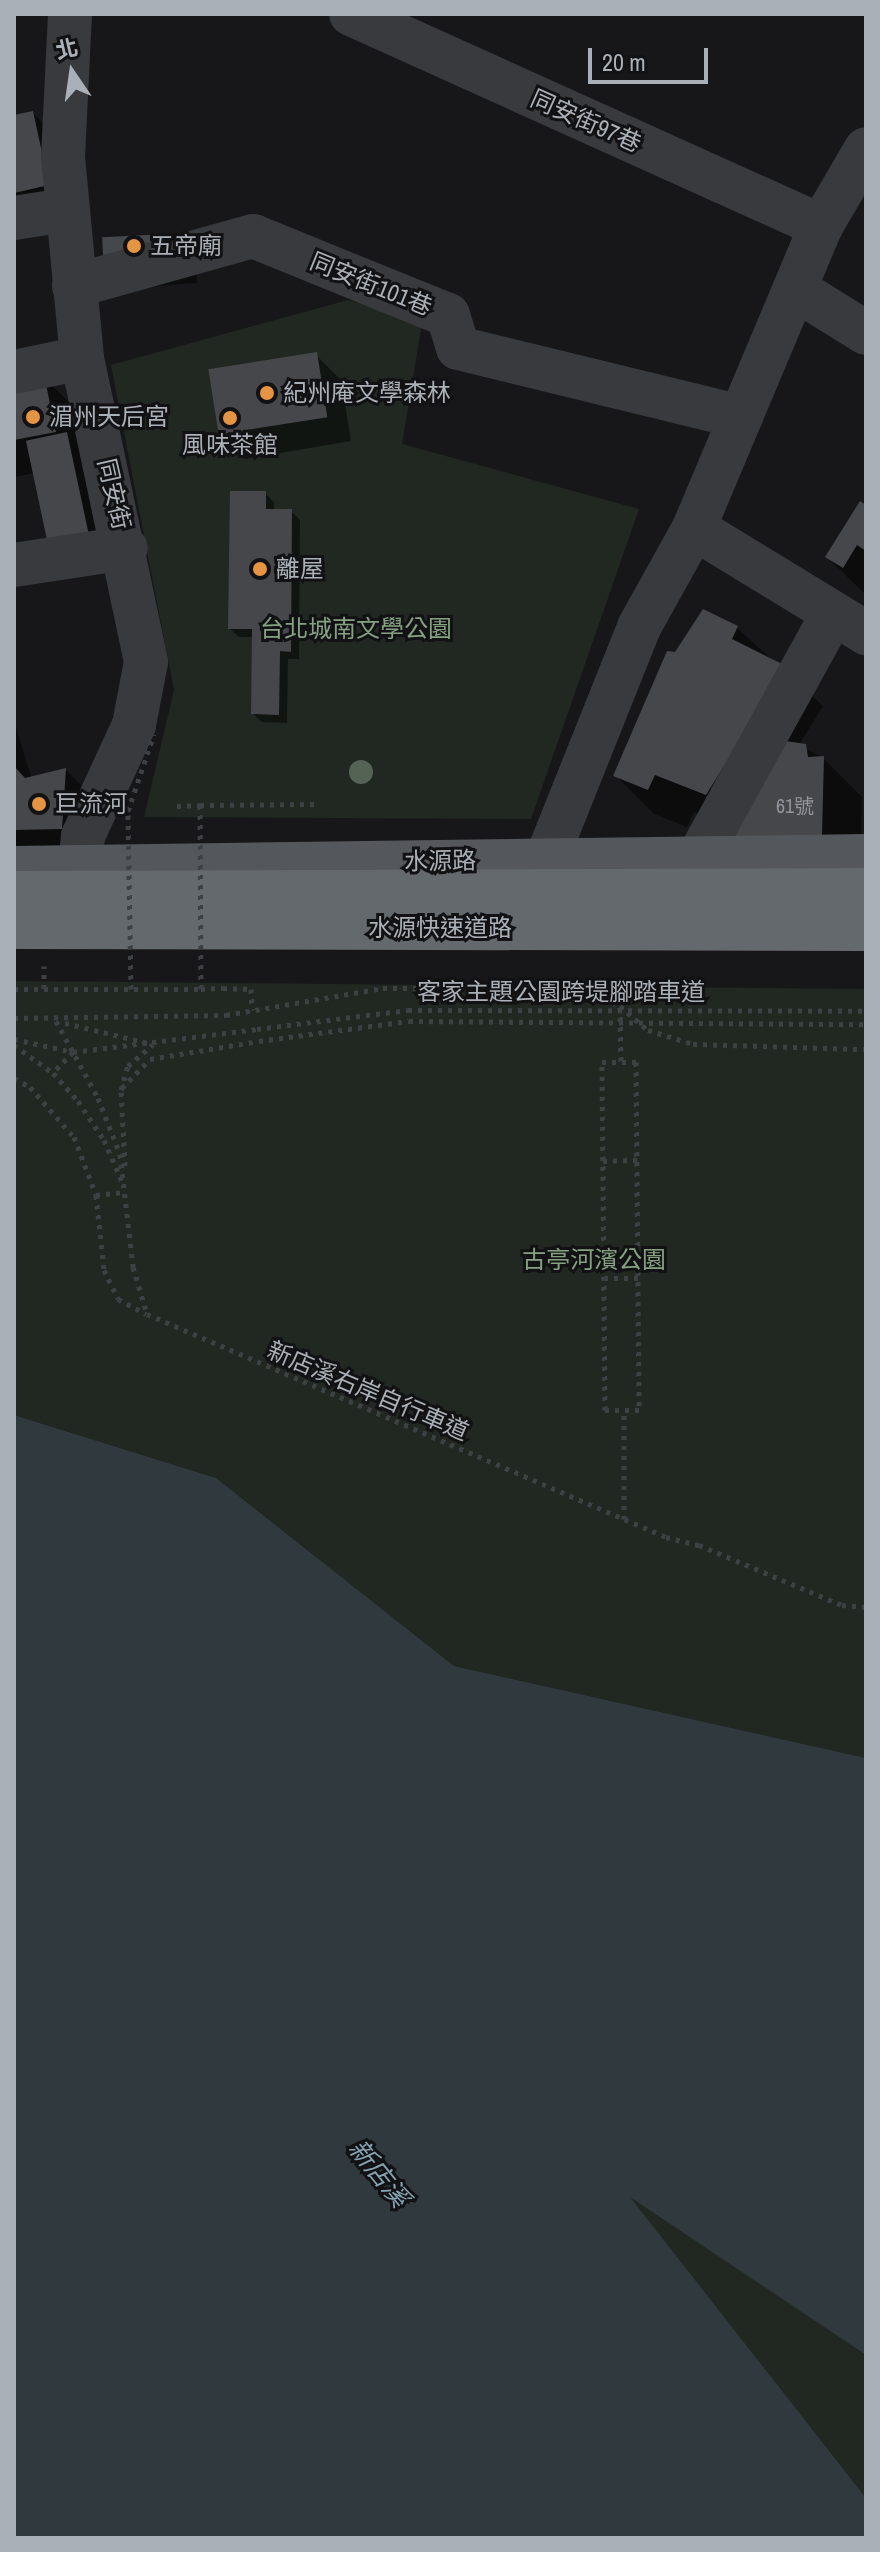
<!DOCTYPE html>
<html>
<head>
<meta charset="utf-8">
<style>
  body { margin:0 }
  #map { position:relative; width:880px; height:2552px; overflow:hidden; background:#171719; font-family:"Archivo Narrow","Noto Sans TC",sans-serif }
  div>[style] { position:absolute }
  .green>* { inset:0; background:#212821 }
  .water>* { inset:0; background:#303a3e }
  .shadow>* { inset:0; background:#0007 }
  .building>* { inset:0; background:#46474b; transform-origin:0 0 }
  .path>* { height:5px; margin-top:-2.5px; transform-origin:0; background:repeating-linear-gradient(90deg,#3e4144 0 4px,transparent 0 10px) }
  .minor>* { height:44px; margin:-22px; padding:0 22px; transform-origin:22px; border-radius:22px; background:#383a3d }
  .major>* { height:44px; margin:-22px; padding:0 22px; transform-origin:22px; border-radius:22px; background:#54575c }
  .highway>* { height:44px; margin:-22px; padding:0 22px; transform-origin:22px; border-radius:22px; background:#64696e }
  .path-bridge>* { height:5px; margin-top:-2.5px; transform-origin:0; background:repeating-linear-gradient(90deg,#3e4144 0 4px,transparent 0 10px) }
  .trees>* { width:24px; height:24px; margin:-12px; border-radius:50%; background:#546353 }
  .dots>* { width:22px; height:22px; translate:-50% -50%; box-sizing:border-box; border:4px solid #121214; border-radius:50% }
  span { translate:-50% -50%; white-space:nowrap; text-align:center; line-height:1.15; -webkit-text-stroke:6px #121214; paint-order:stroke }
  .number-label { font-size:20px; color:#91969c }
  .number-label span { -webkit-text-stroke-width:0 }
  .street-label { font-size:24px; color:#aab0b7 }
  .poi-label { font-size:24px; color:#aab0b7 }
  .left { translate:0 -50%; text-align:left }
  .park-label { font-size:24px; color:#85a182 }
  .water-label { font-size:26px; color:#84a2b0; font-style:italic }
  .frame { position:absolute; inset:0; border:16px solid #aab0b7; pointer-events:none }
  .north { position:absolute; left:32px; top:32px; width:80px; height:80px; -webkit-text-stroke:6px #121214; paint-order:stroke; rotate:347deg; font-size:22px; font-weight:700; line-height:32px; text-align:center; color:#aab0b7 }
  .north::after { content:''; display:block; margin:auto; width:28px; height:36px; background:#aab0b7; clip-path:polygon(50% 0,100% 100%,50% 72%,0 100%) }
  .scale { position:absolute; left:588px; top:48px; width:120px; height:36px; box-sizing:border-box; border:4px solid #aab0b7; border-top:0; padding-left:10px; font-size:24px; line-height:28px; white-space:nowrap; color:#aab0b7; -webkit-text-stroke:6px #121214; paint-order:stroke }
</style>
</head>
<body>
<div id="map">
  <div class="green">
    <div style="clip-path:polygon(348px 300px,423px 317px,402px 444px,639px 509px,531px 819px,144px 817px,174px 690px,111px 365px)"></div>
    <div style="clip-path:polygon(14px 981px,866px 989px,866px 1758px,454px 1666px,216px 1478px,14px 1415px)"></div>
    <div style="clip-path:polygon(628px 2195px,866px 2355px,866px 2498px)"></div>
  </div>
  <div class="water">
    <div style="clip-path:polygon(14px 1415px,216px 1478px,454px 1666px,866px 1758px,866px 2355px,630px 2197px,866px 2498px,866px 2538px,14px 2538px)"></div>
  </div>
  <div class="shadow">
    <div style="clip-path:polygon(33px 113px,71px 152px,14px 239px,14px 117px)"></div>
    <div style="clip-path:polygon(165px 236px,196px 267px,197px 283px,136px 287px)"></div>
    <div style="clip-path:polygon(316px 355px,341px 380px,351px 441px,245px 459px,220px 433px)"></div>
    <div style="clip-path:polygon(43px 377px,75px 408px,108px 564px,35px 473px,14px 477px,14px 383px)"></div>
    <div style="clip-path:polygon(265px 493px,274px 502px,274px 511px,291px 511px,300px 520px,299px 659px,288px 659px,287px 723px,262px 722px,253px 714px,254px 637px,239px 637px,230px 629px)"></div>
    <div style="clip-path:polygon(866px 507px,866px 595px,827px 557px)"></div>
    <div style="clip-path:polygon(737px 628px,823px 706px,799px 745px,823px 758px,862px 797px,860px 873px,694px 812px,687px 827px,654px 814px,615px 775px,676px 655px)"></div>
    <div style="clip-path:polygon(14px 721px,32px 779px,66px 770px,91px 795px,87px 853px,14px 855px)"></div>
  </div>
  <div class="building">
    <div style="clip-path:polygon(33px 111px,49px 185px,14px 193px,14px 115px)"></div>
    <div style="left:166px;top:234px;width:19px;height:64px;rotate:87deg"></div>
    <div style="left:317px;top:352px;width:66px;height:110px;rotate:81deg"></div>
    <div style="clip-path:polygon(44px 375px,56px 432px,14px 440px,14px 381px)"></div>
    <div style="left:67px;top:432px;width:117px;height:42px;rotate:78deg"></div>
    <div style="clip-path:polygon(230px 491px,266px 491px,266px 509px,292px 509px,291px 652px,280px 651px,279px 715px,251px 714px,252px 629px,228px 629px)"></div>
    <div style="clip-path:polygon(860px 501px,866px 505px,866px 551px,857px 545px,843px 568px,825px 557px)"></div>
    <div style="clip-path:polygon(703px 609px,738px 626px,732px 639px,786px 666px,706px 795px,655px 775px,648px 790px,613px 776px,667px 651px,675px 652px)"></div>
    <div style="clip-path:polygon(772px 739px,806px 744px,808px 757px,824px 756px,822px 835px,724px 840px)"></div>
    <div style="clip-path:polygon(14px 766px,25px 778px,66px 768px,62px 829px,14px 830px)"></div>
  </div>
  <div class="path">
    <div style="left:200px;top:805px;width:118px;rotate:-0.5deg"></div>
    <div style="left:223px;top:988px;width:28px;rotate:2deg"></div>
    <div style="left:251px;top:989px;width:21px;rotate:87deg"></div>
    <div style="left:14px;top:989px;width:187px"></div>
    <div style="left:44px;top:989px;width:23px;rotate:-90deg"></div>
    <div style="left:620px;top:1007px;width:55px;rotate:89deg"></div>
    <div style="left:14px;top:1018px;width:212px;rotate:-0.8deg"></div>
    <div style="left:226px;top:1015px;width:159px;rotate:-9.8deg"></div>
    <div style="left:383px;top:988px;width:191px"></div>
    <div style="left:574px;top:988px;width:49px;rotate:21.4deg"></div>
    <div style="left:620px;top:1006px;width:37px;rotate:41deg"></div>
    <div style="left:648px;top:1030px;width:47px;rotate:17.3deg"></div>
    <div style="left:693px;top:1044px;width:173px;rotate:1.7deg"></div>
    <div style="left:56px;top:1021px;width:88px;rotate:61.4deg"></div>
    <div style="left:98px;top:1098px;width:60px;rotate:68.6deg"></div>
    <div style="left:120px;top:1154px;width:114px;rotate:83.4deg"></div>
    <div style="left:133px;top:1267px;width:49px;rotate:73.4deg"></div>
    <div style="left:147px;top:1314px;width:565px;rotate:23.25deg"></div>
    <div style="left:666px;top:1537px;width:34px;rotate:14deg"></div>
    <div style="left:699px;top:1545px;width:155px;rotate:22.8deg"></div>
    <div style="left:842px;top:1605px;width:24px;rotate:5deg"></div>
    <div style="left:65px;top:1023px;width:85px;rotate:13.5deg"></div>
    <div style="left:14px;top:1039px;width:60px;rotate:12.4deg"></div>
    <div style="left:73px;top:1052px;width:29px;rotate:134deg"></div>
    <div style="left:14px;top:1045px;width:48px;rotate:35.7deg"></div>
    <div style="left:53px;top:1073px;width:38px;rotate:48deg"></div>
    <div style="left:78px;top:1101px;width:47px;rotate:56.3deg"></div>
    <div style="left:104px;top:1140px;width:48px;rotate:66.6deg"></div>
    <div style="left:73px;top:1052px;width:185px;rotate:-7.1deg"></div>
    <div style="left:602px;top:1062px;width:34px"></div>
    <div style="left:636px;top:1062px;width:348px;rotate:89.5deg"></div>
    <div style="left:639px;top:1410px;width:34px;rotate:180deg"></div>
    <div style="left:605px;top:1410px;width:348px;rotate:-90.5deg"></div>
    <div style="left:14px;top:1078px;width:18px;rotate:29deg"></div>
    <div style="left:30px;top:1087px;width:67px;rotate:48.7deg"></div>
    <div style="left:74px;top:1137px;width:62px;rotate:69.2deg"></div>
    <div style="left:96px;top:1195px;width:75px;rotate:83.9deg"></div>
    <div style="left:104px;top:1270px;width:32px;rotate:64deg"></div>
    <div style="left:118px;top:1299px;width:32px;rotate:28deg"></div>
    <div style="left:122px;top:1088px;width:40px;rotate:-46deg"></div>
    <div style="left:150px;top:1059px;width:110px;rotate:-9.4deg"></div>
    <div style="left:603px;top:1161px;width:34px;rotate:-2deg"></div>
    <div style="left:125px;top:1166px;width:76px;rotate:-93deg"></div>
    <div style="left:121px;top:1090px;width:25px;rotate:-74deg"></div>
    <div style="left:128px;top:1066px;width:33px;rotate:-41deg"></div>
    <div style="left:96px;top:1195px;width:30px;rotate:-6deg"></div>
    <div style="left:604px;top:1278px;width:34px"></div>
    <div style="left:624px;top:1519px;width:109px;rotate:-90deg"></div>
  </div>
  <div class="minor">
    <div style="left:70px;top:14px;width:143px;rotate:92.8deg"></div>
    <div style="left:63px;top:157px;width:202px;rotate:84.6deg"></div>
    <div style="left:82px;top:358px;width:311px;rotate:78.1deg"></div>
    <div style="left:146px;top:662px;width:64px;rotate:100.8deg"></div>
    <div style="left:134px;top:725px;width:122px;rotate:114.7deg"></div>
    <div style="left:83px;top:836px;width:31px;rotate:96deg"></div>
    <div style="left:351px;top:14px;width:516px;rotate:24.28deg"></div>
    <div style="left:14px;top:218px;width:52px;rotate:-8.9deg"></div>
    <div style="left:74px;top:286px;width:186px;rotate:-15.6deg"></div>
    <div style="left:253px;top:236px;width:210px;rotate:22.1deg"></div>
    <div style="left:448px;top:315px;width:34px;rotate:73deg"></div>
    <div style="left:458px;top:348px;width:291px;rotate:13.7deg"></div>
    <div style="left:797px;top:290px;width:81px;rotate:31.9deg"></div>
    <div style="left:14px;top:372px;width:69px;rotate:-11.6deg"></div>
    <div style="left:694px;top:528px;width:202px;rotate:31.4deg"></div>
    <div style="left:14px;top:565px;width:113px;rotate:-8.6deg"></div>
    <div style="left:698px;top:858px;width:277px;rotate:-61.1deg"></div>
    <div style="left:546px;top:860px;width:251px;rotate:-68.2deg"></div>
    <div style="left:639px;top:627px;width:113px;rotate:-60.9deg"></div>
    <div style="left:694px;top:528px;width:328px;rotate:-67.2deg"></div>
    <div style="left:821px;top:226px;width:89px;rotate:-59.7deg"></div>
  </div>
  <div class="major">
    <div style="left:14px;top:868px;width:852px;rotate:-0.81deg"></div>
  </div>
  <div class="highway">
    <div style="left:14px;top:893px;width:852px;rotate:-0.2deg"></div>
    <div style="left:14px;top:927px;width:852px;rotate:0.13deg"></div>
  </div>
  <div class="path-bridge">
    <div style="left:177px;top:806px;width:23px;rotate:-2deg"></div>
    <div style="left:200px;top:805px;width:184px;rotate:89.7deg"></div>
    <div style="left:201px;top:989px;width:22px;rotate:-3deg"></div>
    <div style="left:131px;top:989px;width:178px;rotate:-91deg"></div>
    <div style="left:128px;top:811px;width:81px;rotate:-71.3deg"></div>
    <div style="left:257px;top:1029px;width:152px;rotate:-7.2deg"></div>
    <div style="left:408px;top:1010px;width:458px;rotate:0.1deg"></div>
    <div style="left:259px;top:1041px;width:151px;rotate:-7.6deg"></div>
    <div style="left:409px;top:1021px;width:457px;rotate:0.4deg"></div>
  </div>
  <div class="trees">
    <div style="left:361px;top:772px"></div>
  </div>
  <div class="dots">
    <div style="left:134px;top:246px;background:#e59443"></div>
    <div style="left:267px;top:393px;background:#e59443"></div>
    <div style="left:33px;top:417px;background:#e59443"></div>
    <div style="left:230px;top:418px;background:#e59443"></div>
    <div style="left:260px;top:569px;background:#e59443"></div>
    <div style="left:39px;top:804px;background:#e59443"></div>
  </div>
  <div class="number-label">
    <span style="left:795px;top:805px">61號</span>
  </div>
  <div class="street-label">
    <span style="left:586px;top:121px;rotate:24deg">同安街97巷</span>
    <span style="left:371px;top:284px;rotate:22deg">同安街101巷</span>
    <span style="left:114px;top:494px;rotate:77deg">同安街</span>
    <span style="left:440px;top:861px;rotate:-1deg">水源路</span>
    <span style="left:440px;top:928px">水源快速道路</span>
    <span style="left:561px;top:992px">客家主題公園跨堤腳踏車道</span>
    <span style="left:368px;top:1391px;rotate:23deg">新店溪右岸自行車道</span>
  </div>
  <div class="poi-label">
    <span class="left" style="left:150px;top:246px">五帝廟</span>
    <span class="left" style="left:283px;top:393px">紀州庵文學森林</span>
    <span class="left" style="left:49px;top:417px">湄州天后宮</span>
    <span style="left:230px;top:445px">風味茶館</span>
    <span class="left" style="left:276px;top:569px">離屋</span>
    <span class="left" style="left:55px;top:804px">巨流河</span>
  </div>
  <div class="park-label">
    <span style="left:356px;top:629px">台北城南文學公園</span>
    <span style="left:594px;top:1260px">古亭河濱公園</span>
  </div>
  <div class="water-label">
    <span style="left:379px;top:2173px;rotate:51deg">新店溪</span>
  </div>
  <div class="frame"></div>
  <div class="north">北</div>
  <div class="scale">20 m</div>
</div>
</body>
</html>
